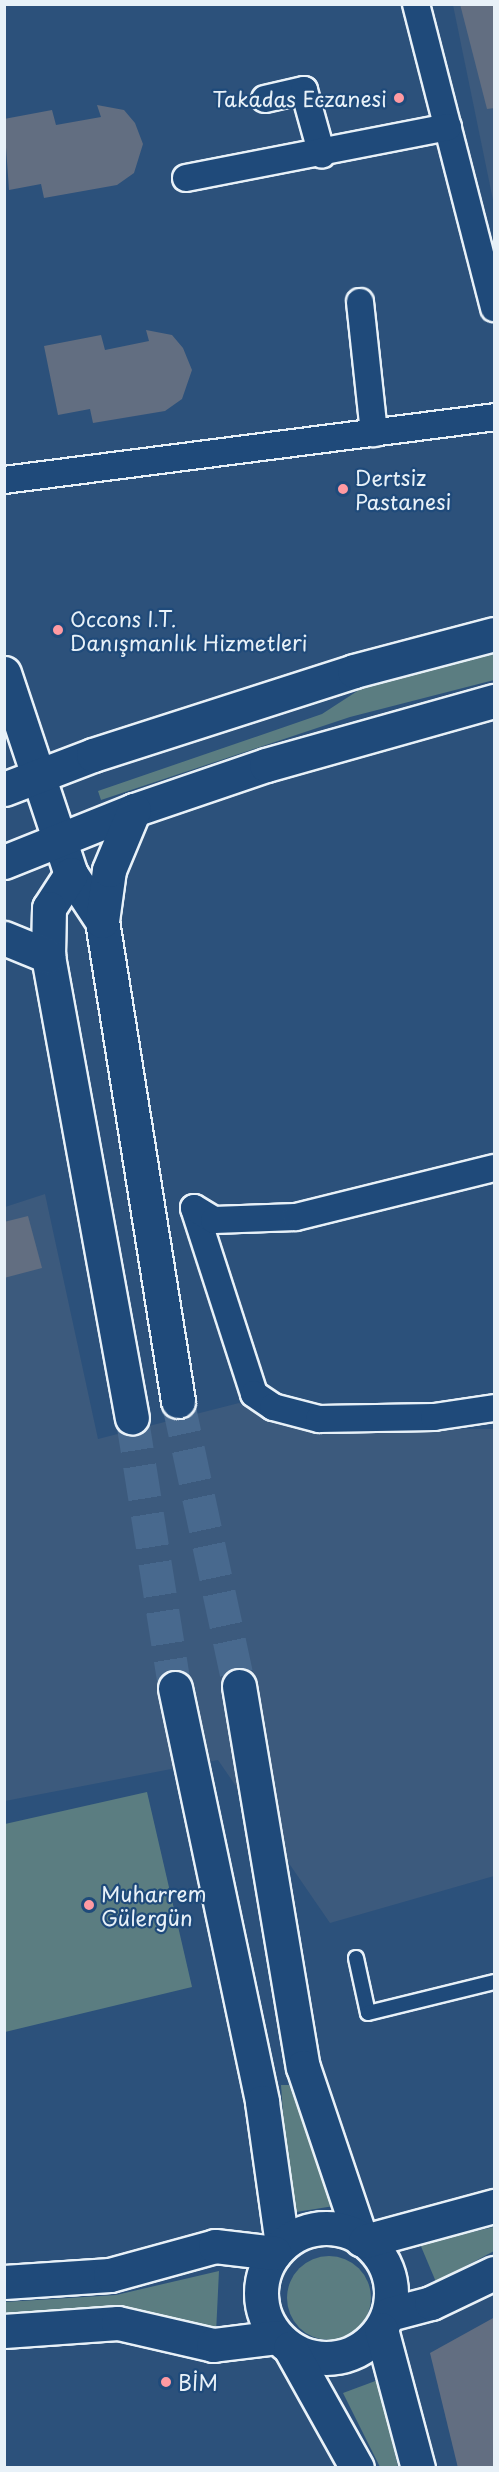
<!DOCTYPE html>
<html>
<head>
<meta charset="utf-8">
<style>
  body { margin:0 }
  #map { position:relative; width:499px; height:2472px; overflow:hidden; background:#2c517b; font-family:"Playpen Sans",sans-serif }
  div>[style] { position:absolute }
  .built>* { inset:0; background:#3c5a7d }
  .green>* { inset:0; background:#5b7d81 }
  .round { border-radius:50% }
  .building>* { inset:0; background:#626e81 }
  .secondary-tunnel>* { height:33px; margin-top:-16.5px; transform-origin:0; background:repeating-linear-gradient(90deg,#48698e 0 33px,transparent 0 49px) }
  .roads { filter:drop-shadow(2px 0 #e8f1f8) drop-shadow(-2px 0 #e8f1f8) drop-shadow(0 2px #e8f1f8) drop-shadow(0 -2px #e8f1f8) }
  .service>* { height:14px; margin:-7px; padding:0 7px; transform-origin:7px; border-radius:7px; background:#1f4a7a }
  .minor>* { height:26px; margin:-13px; padding:0 13px; transform-origin:13px; border-radius:13px; background:#1f4a7a }
  .secondary>* { height:33px; margin:-16.5px; padding:0 16.5px; transform-origin:16.5px; border-radius:16.5px; background:#1f4a7a }
  .secondary>.ring { margin:-16.5px; padding:0; box-sizing:content-box; background:none; border:33px solid #1f4a7a; border-radius:50% }
  .dots>* { width:16px; height:16px; translate:-50% -50%; box-sizing:border-box; border:3px solid #1f4a7a; border-radius:50% }
  span { translate:-50% -50%; white-space:nowrap; text-align:center; line-height:1.15; -webkit-text-stroke:4.5px #1f4a7a; paint-order:stroke }
  .poi-label { font-size:21px; color:#e8f1f8 }
  .right { translate:-100% -50%; text-align:right }
  .left { translate:0 -50%; text-align:left }
  .frame { position:absolute; inset:0; border:6px solid #e8f1f8; pointer-events:none }
</style>
</head>
<body>
<div id="map">
  <div class="built">
    <div style="clip-path:polygon(453px 5px,494px 5px,494px 205px)"></div>
    <div style="clip-path:polygon(45px 1194px,98px 1439px,239px 1403px,296px 1429px,494px 1429px,494px 1876px,330px 1923px,218px 1760px,5px 1801px,5px 1207px)"></div>
  </div>
  <div class="green">
    <div style="clip-path:polygon(494px 654px,494px 680px,350px 717px,101px 800px,98px 791px,322px 714px,362px 688px)"></div>
    <div style="clip-path:polygon(147px 1792px,192px 1987px,5px 2032px,5px 1824px)"></div>
    <div style="clip-path:polygon(281px 2085px,289px 2085px,334px 2206px,290px 2213px)"></div>
    <div style="clip-path:polygon(494px 2227px,494px 2251px,436px 2282px,420px 2244px)"></div>
    <div class="round" style="left:287px;top:2256px;width:84px;height:84px"></div>
    <div style="clip-path:polygon(219px 2271px,216px 2333px,5px 2316px,5px 2302px,116px 2295px)"></div>
    <div style="clip-path:polygon(378px 2380px,398px 2467px,380px 2467px,343px 2393px)"></div>
  </div>
  <div class="building">
    <div style="clip-path:polygon(460px 4px,495px 4px,495px 108px,487px 109px)"></div>
    <div style="clip-path:polygon(97px 105px,124px 110px,135px 123px,143px 144px,134px 173px,117px 185px,44px 198px,41px 184px,9px 190px,4px 119px,52px 110px,56px 125px,101px 117px)"></div>
    <div style="clip-path:polygon(146px 330px,172px 335px,183px 348px,192px 370px,182px 399px,165px 411px,93px 423px,90px 409px,58px 415px,44px 346px,101px 335px,105px 350px,149px 341px)"></div>
    <div style="clip-path:polygon(28px 1216px,42px 1268px,4px 1278px,4px 1222px)"></div>
    <div style="clip-path:polygon(495px 2317px,495px 2468px,458px 2468px,430px 2353px)"></div>
  </div>
  <div class="secondary-tunnel">
    <div style="left:178px;top:1401px;width:291px;rotate:77.9deg"></div>
    <div style="left:132px;top:1417px;width:274px;rotate:81deg"></div>
  </div>
  <div class="roads">
    <div class="service">
      <div style="left:356px;top:1958px;width:56px;rotate:77.7deg"></div>
      <div style="left:368px;top:2013px;width:130px;rotate:-13.8deg"></div>
    </div>
    <div class="minor">
      <div style="left:416px;top:4px;width:314px;rotate:75.6deg"></div>
      <div style="left:265px;top:99px;width:40px;rotate:-13deg"></div>
      <div style="left:304px;top:90px;width:67px;rotate:74.5deg"></div>
      <div style="left:186px;top:178px;width:267px;rotate:-11deg"></div>
      <div style="left:360px;top:302px;width:132px;rotate:83.9deg"></div>
      <div style="left:4px;top:480px;width:494px;rotate:-7.3deg"></div>
      <div style="left:194px;top:1208px;width:195px;rotate:72.1deg"></div>
      <div style="left:254px;top:1394px;width:23px;rotate:34deg"></div>
      <div style="left:273px;top:1407px;width:48px;rotate:14.6deg"></div>
      <div style="left:319px;top:1419px;width:115px;rotate:-1deg"></div>
      <div style="left:434px;top:1417px;width:61px;rotate:-8.5deg"></div>
      <div style="left:194px;top:1208px;width:23px;rotate:31deg"></div>
      <div style="left:214px;top:1220px;width:82px;rotate:-2.1deg"></div>
      <div style="left:296px;top:1217px;width:204px;rotate:-13.9deg"></div>
    </div>
    <div class="secondary">
      <div style="left:4px;top:673px;width:212px;rotate:71.6deg"></div>
      <div style="left:71px;top:874px;width:56px;rotate:56.6deg"></div>
      <div style="left:102px;top:921px;width:486px;rotate:81deg"></div>
      <div style="left:4px;top:789px;width:95px;rotate:-20.9deg"></div>
      <div style="left:93px;top:755px;width:274px;rotate:-17.8deg"></div>
      <div style="left:354px;top:671px;width:145px;rotate:-14.8deg"></div>
      <div style="left:4px;top:862px;width:140px;rotate:-21.8deg"></div>
      <div style="left:134px;top:810px;width:139px;rotate:-18.8deg"></div>
      <div style="left:266px;top:765px;width:237px;rotate:-15.7deg"></div>
      <div style="left:71px;top:874px;width:40px;rotate:122.9deg"></div>
      <div style="left:49px;top:908px;width:48px;rotate:91.2deg"></div>
      <div style="left:48px;top:956px;width:469px;rotate:79.7deg"></div>
      <div style="left:102px;top:921px;width:51px;rotate:-82.2deg"></div>
      <div style="left:109px;top:870px;width:65px;rotate:-67.4deg"></div>
      <div style="left:4px;top:938px;width:48px;rotate:22.2deg"></div>
      <div style="left:239px;top:1686px;width:386px;rotate:80.5deg"></div>
      <div style="left:303px;top:2067px;width:182px;rotate:71.4deg"></div>
      <div style="left:175px;top:1688px;width:423px;rotate:78.1deg"></div>
      <div style="left:262px;top:2102px;width:144px;rotate:82deg"></div>
      <div class="ring" style="left:261px;top:2228px;width:97px;height:97px"></div>
      <div style="left:365px;top:2241px;width:134px;rotate:-15.2deg"></div>
      <div style="left:4px;top:2282px;width:106px;rotate:-3.8deg"></div>
      <div style="left:110px;top:2275px;width:109px;rotate:-15.4deg"></div>
      <div style="left:215px;top:2246px;width:60px;rotate:6.7deg"></div>
      <div style="left:389px;top:2314px;width:43px;rotate:-14.7deg"></div>
      <div style="left:431px;top:2303px;width:70px;rotate:-25.5deg"></div>
      <div style="left:381px;top:2329px;width:144px;rotate:75.1deg"></div>
      <div style="left:4px;top:2331px;width:114px;rotate:-4deg"></div>
      <div style="left:118px;top:2323px;width:98px;rotate:13deg"></div>
      <div style="left:213px;top:2345px;width:64px;rotate:-7.1deg"></div>
      <div style="left:290px;top:2348px;width:137px;rotate:60.8deg"></div>
    </div>
  </div>
  <div class="dots">
    <div style="left:399px;top:98px;background:#ff9aa2"></div>
    <div style="left:343px;top:489px;background:#ff9aa2"></div>
    <div style="left:58px;top:630px;background:#ff9aa2"></div>
    <div style="left:89px;top:1905px;background:#ff9aa2"></div>
    <div style="left:166px;top:2382px;background:#ff9aa2"></div>
  </div>
  <div class="poi-label">
    <span class="right" style="left:387px;top:98px">Takadas Eczanesi</span>
    <span class="left" style="left:355px;top:489px">Dertsiz<br>Pastanesi</span>
    <span class="left" style="left:70px;top:630px">Occons I.T.<br>Danışmanlık Hizmetleri</span>
    <span class="left" style="left:101px;top:1905px">Muharrem<br>Gülergün</span>
    <span class="left" style="left:178px;top:2382px">BİM</span>
  </div>
  <div class="frame"></div>
</div>
</body>
</html>
